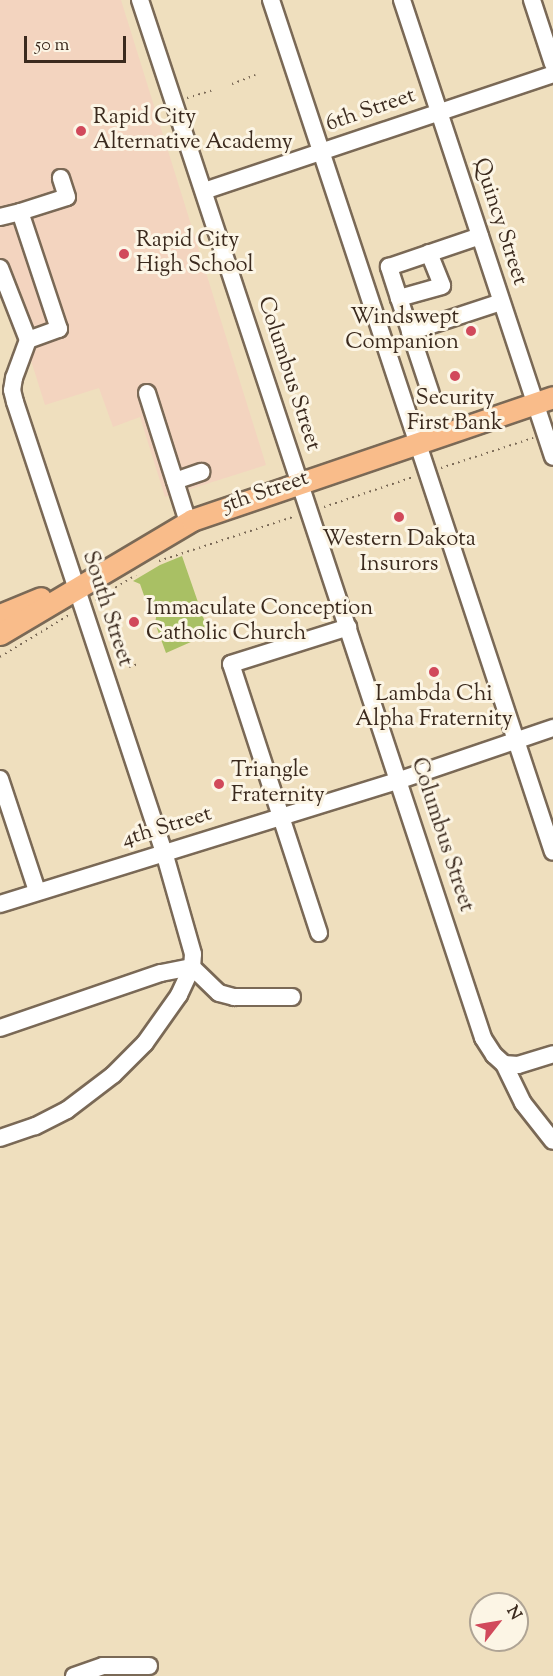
<!DOCTYPE html>
<html>
<head>
<meta charset="utf-8">
<style>
  body { margin:0 }
  #map { position:relative; width:553px; height:1676px; overflow:hidden; background:#efdfbe; font-family:"Sorts Mill Goudy",serif }
  div>[style] { position:absolute }
  .built>* { inset:0; background:#f3d4bf }
  .green>* { inset:0; background:#a9c064 }
  .path>* { height:2px; margin-top:-1px; transform-origin:0; background:repeating-linear-gradient(90deg,#7a6956 0 1.5px,transparent 0 6px) }
  .roads { filter:drop-shadow(2px 0 #7a6956) drop-shadow(-2px 0 #7a6956) drop-shadow(0 2px #7a6956) drop-shadow(0 -2px #7a6956) }
  .minor>* { height:16px; margin:-8px; padding:0 8px; transform-origin:8px; border-radius:8px; background:#fff }
  .major>* { height:21px; margin:-10.5px; padding:0 10.5px; transform-origin:10.5px; border-radius:10.5px; background:#f9bc8a }
  .dots>* { width:16px; height:16px; translate:-50% -50%; box-sizing:border-box; border:3px solid #fcf5e5; border-radius:50% }
  span { translate:-50% -50%; white-space:nowrap; text-align:center; line-height:1.15; -webkit-text-stroke:6px #fcf5e5; paint-order:stroke }
  .street-label { font-size:22px; color:#3b2a1e }
  .poi-label { font-size:22px; color:#3b2a1e }
  .left { translate:0 -50%; text-align:left }
  .right { translate:-100% -50%; text-align:right }
  .north { position:absolute; left:469px; top:1592px; width:60px; height:60px; box-sizing:border-box; background:#fcf5e5; border:2px solid #afa495; border-radius:50%; rotate:59deg; font-size:16px; font-weight:700; line-height:24px; text-align:center; color:#3b2a1e }
  .north::after { content:''; display:block; margin:auto; width:21px; height:27px; background:#d1495b; clip-path:polygon(50% 0,100% 100%,50% 72%,0 100%) }
  .scale { position:absolute; left:24px; top:36px; width:102px; height:27px; box-sizing:border-box; border:3px solid #3b2a1e; border-top:0; padding-left:8px; font-size:18px; line-height:21px; white-space:nowrap; color:#3b2a1e; -webkit-text-stroke:4px #fcf5e5; paint-order:stroke }
</style>
</head>
<body>
<div id="map">
  <div class="built">
    <div style="clip-path:polygon(0 0,121px 0,266px 465px,165px 497px,140px 417px,113px 427px,99px 388px,45px 405px,0 262px)"></div>
  </div>
  <div class="green">
    <div style="clip-path:polygon(182px 556px,209px 634px,166px 653px,155px 623px,157px 612px,147px 604px,140px 584px,133px 581px,160px 565px)"></div>
  </div>
  <div class="path">
    <div style="left:232px;top:84px;width:25px;rotate:-21deg"></div>
    <div style="left:187px;top:98px;width:27px;rotate:-17deg"></div>
    <div style="left:441px;top:468px;width:97px;rotate:-18.1deg"></div>
    <div style="left:324px;top:507px;width:94px;rotate:-18.6deg"></div>
    <div style="left:159px;top:561px;width:144px;rotate:-18.2deg"></div>
    <div style="left:95px;top:600px;width:48px;rotate:-31.4deg"></div>
    <div style="left:153px;top:614px;width:3px;rotate:162deg"></div>
    <div style="left:150px;top:615px;width:6px;rotate:-18deg"></div>
    <div style="left:0;top:657px;width:81px;rotate:-31.3deg"></div>
    <div style="left:129px;top:667px;width:9px;rotate:-18deg"></div>
  </div>
  <div class="roads">
    <div class="minor">
      <div style="left:140px;top:0;width:1093px;rotate:71.71deg"></div>
      <div style="left:483px;top:1038px;width:20px;rotate:57deg"></div>
      <div style="left:494px;top:1055px;width:13px;rotate:42deg"></div>
      <div style="left:504px;top:1064px;width:14px;rotate:4deg"></div>
      <div style="left:518px;top:1065px;width:37px;rotate:-17deg"></div>
      <div style="left:271px;top:0;width:897px;rotate:71.69deg"></div>
      <div style="left:402px;top:0;width:481px;rotate:71.7deg"></div>
      <div style="left:532px;top:0;width:67px;rotate:71.8deg"></div>
      <div style="left:204px;top:191px;width:368px;rotate:-18.5deg"></div>
      <div style="left:0;top:217px;width:21px;rotate:-14deg"></div>
      <div style="left:429px;top:253px;width:35px;rotate:68deg"></div>
      <div style="left:442px;top:286px;width:45px;rotate:164.4deg"></div>
      <div style="left:399px;top:298px;width:101px;rotate:71.6deg"></div>
      <div style="left:0;top:268px;width:77px;rotate:68.7deg"></div>
      <div style="left:28px;top:340px;width:40px;rotate:110.2deg"></div>
      <div style="left:14px;top:378px;width:12px;rotate:99deg"></div>
      <div style="left:12px;top:390px;width:12px;rotate:76deg"></div>
      <div style="left:15px;top:402px;width:474px;rotate:71.7deg"></div>
      <div style="left:164px;top:852px;width:106px;rotate:74.1deg"></div>
      <div style="left:193px;top:954px;width:13px;rotate:94deg"></div>
      <div style="left:192px;top:967px;width:31px;rotate:115deg"></div>
      <div style="left:179px;top:995px;width:59px;rotate:125.3deg"></div>
      <div style="left:145px;top:1043px;width:45px;rotate:135deg"></div>
      <div style="left:113px;top:1075px;width:58px;rotate:142.7deg"></div>
      <div style="left:67px;top:1110px;width:36px;rotate:153deg"></div>
      <div style="left:35px;top:1126px;width:37px;rotate:161deg"></div>
      <div style="left:399px;top:298px;width:33px;rotate:-108deg"></div>
      <div style="left:389px;top:267px;width:96px;rotate:-18.8deg"></div>
      <div style="left:410px;top:332px;width:96px;rotate:-18.2deg"></div>
      <div style="left:28px;top:340px;width:33px;rotate:-20deg"></div>
      <div style="left:59px;top:329px;width:123px;rotate:-108.4deg"></div>
      <div style="left:20px;top:212px;width:49px;rotate:-17.7deg"></div>
      <div style="left:67px;top:197px;width:20px;rotate:-108deg"></div>
      <div style="left:147px;top:393px;width:135px;rotate:72.4deg"></div>
      <div style="left:175px;top:481px;width:28px;rotate:-19deg"></div>
      <div style="left:0;top:779px;width:118px;rotate:71.7deg"></div>
      <div style="left:0;top:904px;width:419px;rotate:-17.2deg"></div>
      <div style="left:400px;top:780px;width:162px;rotate:-18.8deg"></div>
      <div style="left:319px;top:933px;width:283px;rotate:-108.1deg"></div>
      <div style="left:231px;top:664px;width:123px;rotate:-17.5deg"></div>
      <div style="left:192px;top:967px;width:37px;rotate:44deg"></div>
      <div style="left:219px;top:993px;width:16px;rotate:15deg"></div>
      <div style="left:234px;top:997px;width:58px"></div>
      <div style="left:0;top:1028px;width:170px;rotate:-18.9deg"></div>
      <div style="left:161px;top:973px;width:32px;rotate:-11deg"></div>
      <div style="left:504px;top:1064px;width:43px;rotate:64deg"></div>
      <div style="left:523px;top:1103px;width:48px;rotate:51.7deg"></div>
      <div style="left:74px;top:1676px;width:31px;rotate:-19deg"></div>
      <div style="left:103px;top:1666px;width:46px"></div>
    </div>
    <div class="major">
      <div style="left:0;top:615px;width:44px;rotate:-22.5deg"></div>
      <div style="left:0;top:634px;width:223px;rotate:-30.7deg"></div>
      <div style="left:192px;top:520px;width:381px;rotate:-18.8deg"></div>
    </div>
  </div>
  <div class="dots">
    <div style="left:81px;top:131px;background:#d1495b"></div>
    <div style="left:124px;top:254px;background:#d1495b"></div>
    <div style="left:471px;top:331px;background:#d1495b"></div>
    <div style="left:455px;top:376px;background:#d1495b"></div>
    <div style="left:399px;top:517px;background:#d1495b"></div>
    <div style="left:134px;top:622px;background:#d1495b"></div>
    <div style="left:434px;top:672px;background:#d1495b"></div>
    <div style="left:219px;top:784px;background:#d1495b"></div>
  </div>
  <div class="street-label">
    <span style="left:371px;top:111px;rotate:-19deg">6th Street</span>
    <span style="left:499px;top:222px;rotate:72deg">Quincy Street</span>
    <span style="left:288px;top:374px;rotate:72deg">Columbus Street</span>
    <span style="left:266px;top:493px;rotate:-19deg">5th Street</span>
    <span style="left:106px;top:609px;rotate:72deg">South Street</span>
    <span style="left:167px;top:828px;rotate:-17deg">4th Street</span>
    <span style="left:441px;top:835px;rotate:72deg">Columbus Street</span>
  </div>
  <div class="poi-label">
    <span class="left" style="left:93px;top:131px">Rapid City<br>Alternative Academy</span>
    <span class="left" style="left:136px;top:254px">Rapid City<br>High School</span>
    <span class="right" style="left:459px;top:331px">Windswept<br>Companion</span>
    <span style="left:455px;top:412px">Security<br>First Bank</span>
    <span style="left:399px;top:553px">Western Dakota<br>Insurors</span>
    <span class="left" style="left:146px;top:622px">Immaculate Conception<br>Catholic Church</span>
    <span style="left:434px;top:708px">Lambda Chi<br>Alpha Fraternity</span>
    <span class="left" style="left:231px;top:784px">Triangle<br>Fraternity</span>
  </div>
  <div class="north">N</div>
  <div class="scale">50 m</div>
</div>
</body>
</html>
